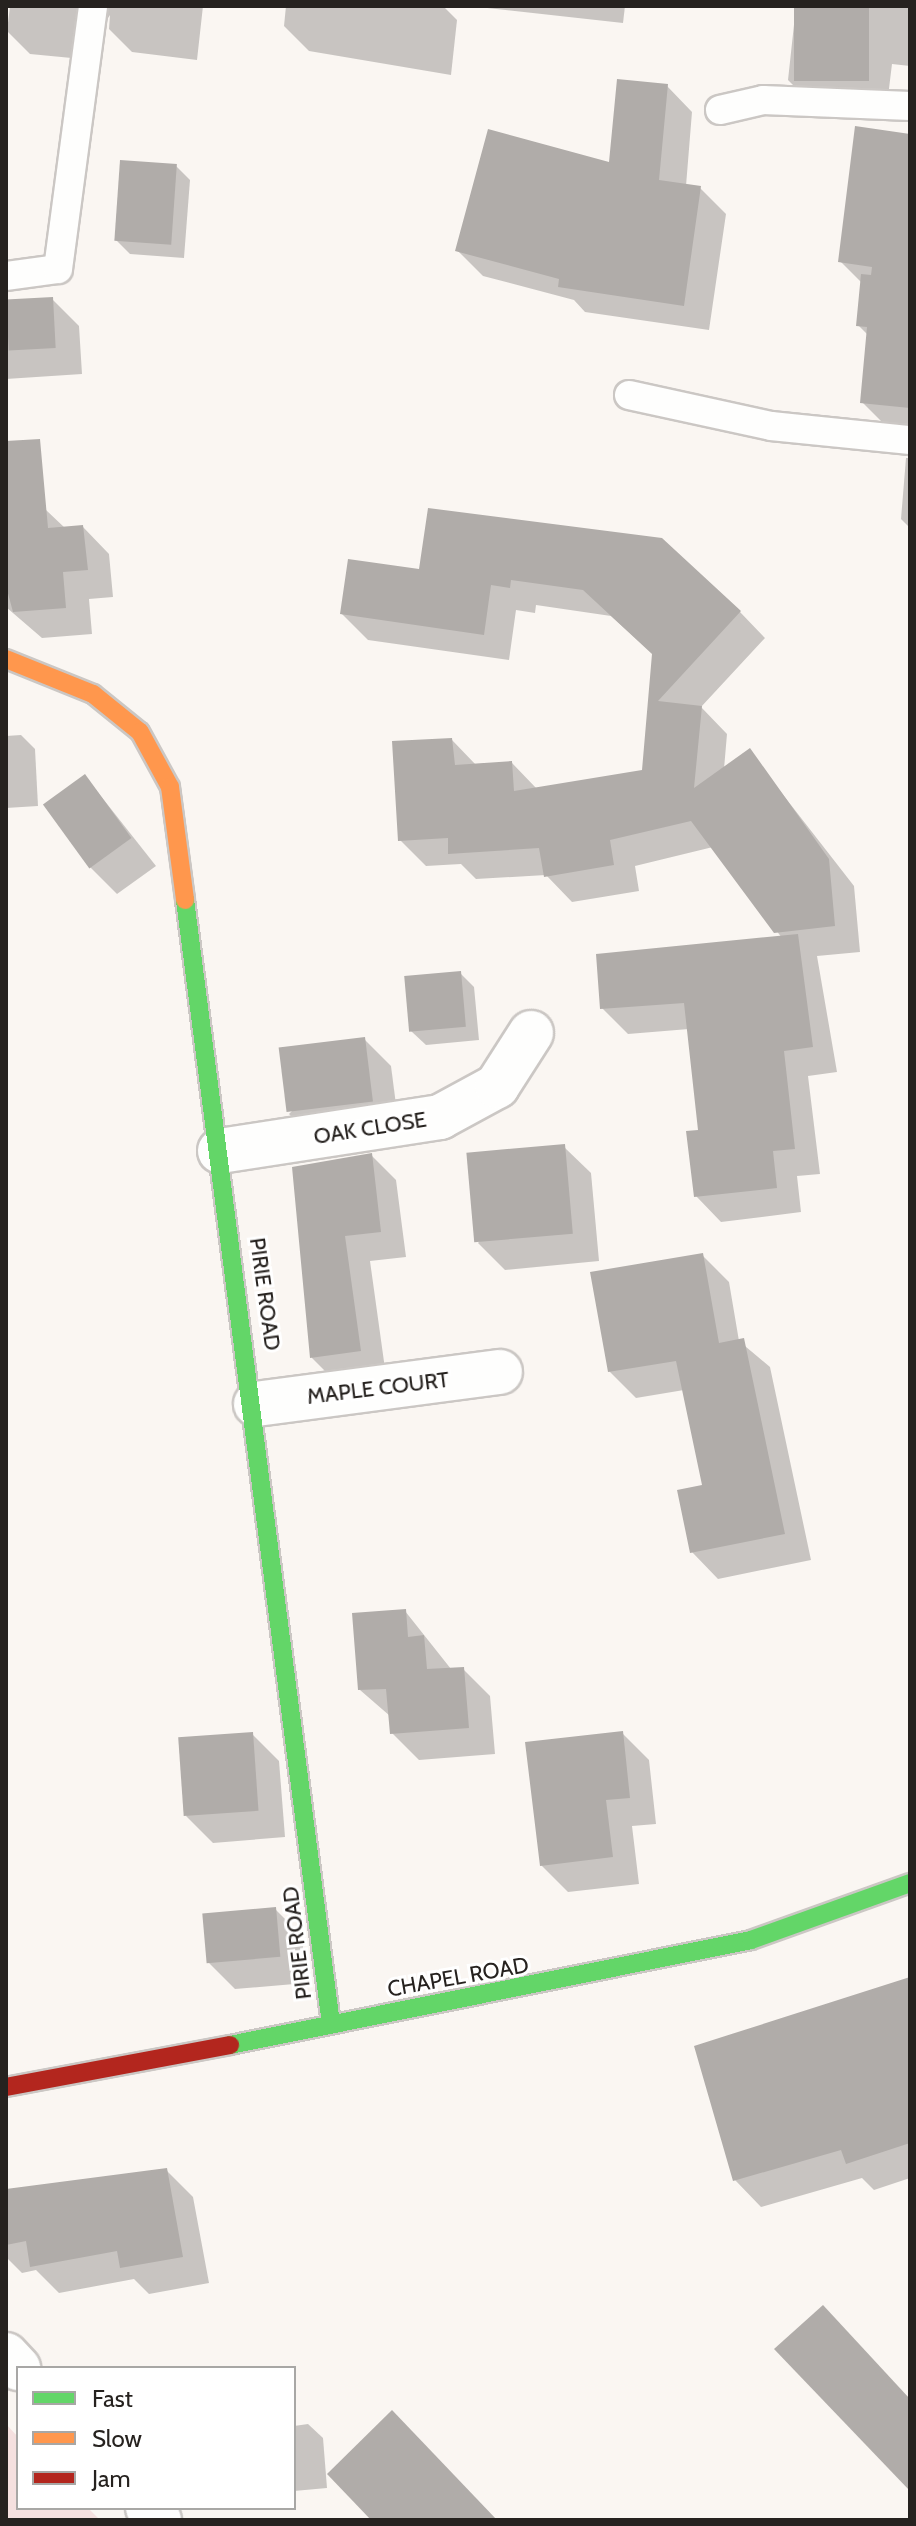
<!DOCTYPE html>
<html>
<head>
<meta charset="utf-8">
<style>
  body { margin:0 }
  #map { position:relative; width:916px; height:2526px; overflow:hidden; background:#faf6f2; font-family:Cabin,sans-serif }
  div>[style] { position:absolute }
  .green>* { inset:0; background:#f5e0df }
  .shadow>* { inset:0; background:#0003 }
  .building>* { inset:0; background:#b0aca9; transform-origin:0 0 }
  .roads { filter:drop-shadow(2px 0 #cbc7c4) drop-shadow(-2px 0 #cbc7c4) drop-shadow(0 2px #cbc7c4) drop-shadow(0 -2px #cbc7c4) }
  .lane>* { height:28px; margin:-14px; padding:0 14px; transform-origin:14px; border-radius:14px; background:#fefefd }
  .street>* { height:44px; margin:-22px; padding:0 22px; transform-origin:22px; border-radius:22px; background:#fefefd }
  .fast>* { height:18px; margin:-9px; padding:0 9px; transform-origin:9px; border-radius:9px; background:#63d668 }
  .slow>* { height:18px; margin:-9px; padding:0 9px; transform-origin:9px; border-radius:9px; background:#ff974d }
  .jam>* { height:18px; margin:-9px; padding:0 9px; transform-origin:9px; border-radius:9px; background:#b3261e }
  span { translate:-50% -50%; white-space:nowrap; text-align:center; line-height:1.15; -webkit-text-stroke:6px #fff; paint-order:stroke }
  .street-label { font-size:22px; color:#26221f }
  .frame { position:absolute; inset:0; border:8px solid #26221f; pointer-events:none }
  .legend { position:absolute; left:16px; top:2366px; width:280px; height:144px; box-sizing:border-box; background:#fff; border:2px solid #a8a7a5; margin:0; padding:10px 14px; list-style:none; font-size:24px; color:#26221f }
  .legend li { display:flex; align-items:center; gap:16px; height:40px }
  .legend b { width:40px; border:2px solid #a8a7a5 }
</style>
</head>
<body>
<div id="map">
  <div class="green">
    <div style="clip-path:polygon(6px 2424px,18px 2437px,18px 2508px,88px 2508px,100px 2520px,6px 2520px)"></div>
  </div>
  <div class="shadow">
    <div style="clip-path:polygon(10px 6px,203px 6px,197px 60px,132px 52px,109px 29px,110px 15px,82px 59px,30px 54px,7px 31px)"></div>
    <div style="clip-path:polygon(286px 6px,443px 6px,457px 20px,451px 75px,309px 51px,284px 26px)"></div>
    <div style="clip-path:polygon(469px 6px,625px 6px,623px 23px)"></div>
    <div style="clip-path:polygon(796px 6px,910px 6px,910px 66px,892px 64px,886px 113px,815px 107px,788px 80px)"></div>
    <div style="clip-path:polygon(667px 86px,692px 112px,686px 186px,700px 188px,726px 214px,709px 330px,585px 312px,574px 300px,483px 276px,457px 250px,611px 165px)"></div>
    <div style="clip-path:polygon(910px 136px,910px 431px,889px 429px,862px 402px,868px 335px,858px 325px,862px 283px,840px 261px)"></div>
    <div style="clip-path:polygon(176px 166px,190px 180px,184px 258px,130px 254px,116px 240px)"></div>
    <div style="clip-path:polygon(52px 299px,79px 326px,82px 374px,6px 379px,6px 302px)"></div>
    <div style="clip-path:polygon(906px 458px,910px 458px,910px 528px,901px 519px)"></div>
    <div style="clip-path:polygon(46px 510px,65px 528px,83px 527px,109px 554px,113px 597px,89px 599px,92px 634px,42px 638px,6px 607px,6px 512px)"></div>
    <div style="clip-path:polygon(430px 510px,740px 612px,765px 638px,701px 707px,727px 734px,724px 769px,749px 751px,854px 886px,860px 952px,817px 956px,837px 1072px,808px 1076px,820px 1174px,797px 1176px,801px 1212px,721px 1222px,696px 1196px,701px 1132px,689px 1029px,628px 1034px,602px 1008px,782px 938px,713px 847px,635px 866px,639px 891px,572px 902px,546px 875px,476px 879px,461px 864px,426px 866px,400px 840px,452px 740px,477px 766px,512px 763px,537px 789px,644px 771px,654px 655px,611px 616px,536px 605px,535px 613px,516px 610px,509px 660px,368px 640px,342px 614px,421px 572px)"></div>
    <div style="clip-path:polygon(21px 735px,35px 749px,38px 806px,6px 808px,6px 736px)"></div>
    <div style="clip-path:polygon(85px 776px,156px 866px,117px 894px,90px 867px)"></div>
    <div style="clip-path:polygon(460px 973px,474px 987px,479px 1040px,426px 1045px,411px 1031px)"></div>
    <div style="clip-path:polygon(364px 1039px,391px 1066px,399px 1128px,316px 1141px,289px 1114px)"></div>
    <div style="clip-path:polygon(564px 1147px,591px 1173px,599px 1261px,505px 1270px,478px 1243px)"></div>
    <div style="clip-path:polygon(371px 1155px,396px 1180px,406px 1257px,370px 1261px,386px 1376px,337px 1383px,312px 1358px,295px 1169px)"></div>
    <div style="clip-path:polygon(702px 1255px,729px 1282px,739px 1341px,770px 1367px,811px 1560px,718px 1579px,692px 1552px,704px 1487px,684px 1390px,636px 1398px,609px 1371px)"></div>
    <div style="clip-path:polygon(405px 1611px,451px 1669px,463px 1669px,490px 1696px,495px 1754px,419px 1760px,392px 1733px,390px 1716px,360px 1690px)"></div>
    <div style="clip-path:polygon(622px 1733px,649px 1760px,656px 1824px,632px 1826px,639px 1884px,568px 1892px,541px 1865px)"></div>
    <div style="clip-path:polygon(252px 1734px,279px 1761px,285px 1837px,213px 1843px,186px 1816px)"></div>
    <div style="clip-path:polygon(275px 1909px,302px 1936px,306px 1983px,235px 1989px,208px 1962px)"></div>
    <div style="clip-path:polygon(910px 1980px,910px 2178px,874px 2190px,862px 2178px,761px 2207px,735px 2180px)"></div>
    <div style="clip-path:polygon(166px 2170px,193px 2197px,209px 2283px,149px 2294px,134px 2279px,59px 2293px,36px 2270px,22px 2273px,6px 2257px,6px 2191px)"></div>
    <div style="clip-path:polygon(308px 2424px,323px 2438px,327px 2488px,294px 2491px,294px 2426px)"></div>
  </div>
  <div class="building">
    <div style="left:794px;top:6px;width:75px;height:75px"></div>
    <div style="clip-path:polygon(617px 79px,668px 84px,659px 180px,701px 186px,684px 306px,558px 287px,559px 279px,455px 251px,488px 129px,609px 162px)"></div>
    <div style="clip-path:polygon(855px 126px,910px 134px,910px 408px,860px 403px,867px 327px,856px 326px,861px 274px,871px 275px,872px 267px,838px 262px)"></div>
    <div style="left:120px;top:160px;width:57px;height:81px;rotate:4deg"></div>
    <div style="left:53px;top:297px;width:51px;height:47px;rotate:87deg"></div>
    <div style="clip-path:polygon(40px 439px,48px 528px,83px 525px,88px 570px,63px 572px,66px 608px,13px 612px,6px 586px,6px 441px)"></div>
    <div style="clip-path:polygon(428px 508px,662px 538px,741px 611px,658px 701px,702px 706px,694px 788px,750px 748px,829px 859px,835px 926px,774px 933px,691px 821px,610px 840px,614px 865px,544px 877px,539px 848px,448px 854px,448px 838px,398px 841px,392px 741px,452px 738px,455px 765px,512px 761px,514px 791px,642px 770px,652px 654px,583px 590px,511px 580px,510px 588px,491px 585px,484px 635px,340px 614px,348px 559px,419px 569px)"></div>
    <div style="left:85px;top:774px;width:79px;height:52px;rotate:54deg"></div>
    <div style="clip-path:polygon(798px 934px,813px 1047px,784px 1051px,795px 1149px,773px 1151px,777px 1188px,694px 1197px,686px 1131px,698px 1130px,684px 1003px,600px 1009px,596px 954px)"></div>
    <div style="left:461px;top:971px;width:56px;height:57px;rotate:85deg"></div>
    <div style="left:365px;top:1037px;width:65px;height:87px;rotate:83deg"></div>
    <div style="left:565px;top:1144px;width:90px;height:99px;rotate:85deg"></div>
    <div style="clip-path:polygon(372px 1153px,381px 1232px,345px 1236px,361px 1351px,310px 1358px,292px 1167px)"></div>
    <div style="clip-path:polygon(703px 1253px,719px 1343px,744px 1338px,785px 1534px,690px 1553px,677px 1490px,702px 1485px,676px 1361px,608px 1372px,590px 1272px)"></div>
    <div style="clip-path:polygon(406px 1609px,408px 1637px,424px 1635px,427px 1669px,464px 1667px,469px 1728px,390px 1734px,386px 1689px,358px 1690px,352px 1613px)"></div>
    <div style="clip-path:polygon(623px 1731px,630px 1798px,606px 1800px,613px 1857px,540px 1866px,525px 1742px)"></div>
    <div style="left:253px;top:1732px;width:79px;height:75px;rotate:86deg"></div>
    <div style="left:276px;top:1907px;width:50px;height:74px;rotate:85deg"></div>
    <div style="clip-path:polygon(910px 1977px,910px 2143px,846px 2164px,841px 2150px,733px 2181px,694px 2046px)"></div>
    <div style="clip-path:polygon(167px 2168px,183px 2257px,120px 2268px,117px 2251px,30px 2267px,26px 2241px,6px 2245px,6px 2189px)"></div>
    <div style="clip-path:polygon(823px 2305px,910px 2399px,910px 2491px,774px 2349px)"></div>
    <div style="clip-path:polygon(392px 2410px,497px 2520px,371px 2520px,327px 2474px)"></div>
  </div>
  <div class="roads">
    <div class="lane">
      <div style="left:720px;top:110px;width:44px;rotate:-13.1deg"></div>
      <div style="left:763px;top:100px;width:147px;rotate:2.3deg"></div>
      <div style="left:6px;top:276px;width:52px;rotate:-7.7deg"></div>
      <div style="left:58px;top:269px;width:265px;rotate:-82.4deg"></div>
      <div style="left:629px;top:395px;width:145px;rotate:12.3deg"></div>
      <div style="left:771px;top:426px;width:140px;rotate:5.8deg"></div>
    </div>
    <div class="street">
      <div style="left:220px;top:1151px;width:223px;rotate:-8.8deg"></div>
      <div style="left:440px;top:1117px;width:65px;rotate:-28.5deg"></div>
      <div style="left:497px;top:1086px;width:63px;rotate:-57.3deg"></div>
      <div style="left:256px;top:1404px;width:246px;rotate:-7.5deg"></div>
      <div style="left:6px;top:2355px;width:18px;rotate:47deg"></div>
      <div style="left:148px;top:2508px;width:16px;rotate:47deg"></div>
    </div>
    <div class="fast">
      <div style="left:185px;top:900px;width:1133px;rotate:82.6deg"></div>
      <div style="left:230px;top:2045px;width:531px;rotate:-11.39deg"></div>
      <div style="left:751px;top:1940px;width:169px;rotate:-19.7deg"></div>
    </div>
    <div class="slow">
      <div style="left:6px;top:659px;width:94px;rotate:21.9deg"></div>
      <div style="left:93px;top:694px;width:60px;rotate:39deg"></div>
      <div style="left:140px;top:732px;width:63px;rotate:61.4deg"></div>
      <div style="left:170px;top:787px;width:114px;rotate:82.4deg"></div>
    </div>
    <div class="jam">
      <div style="left:6px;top:2087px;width:228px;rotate:-10.6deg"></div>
    </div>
  </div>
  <div class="street-label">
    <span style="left:370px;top:1128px;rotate:-9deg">OAK CLOSE</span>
    <span style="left:265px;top:1294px;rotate:82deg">PIRIE ROAD</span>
    <span style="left:378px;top:1388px;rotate:-7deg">MAPLE COURT</span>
    <span style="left:297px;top:1943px;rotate:-97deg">PIRIE ROAD</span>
    <span style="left:458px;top:1977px;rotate:-10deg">CHAPEL ROAD</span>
  </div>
  <div class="frame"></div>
  <ul class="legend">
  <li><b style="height:10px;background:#63d668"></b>Fast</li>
  <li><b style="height:10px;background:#ff974d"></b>Slow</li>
  <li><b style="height:10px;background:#b3261e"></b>Jam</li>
  </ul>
</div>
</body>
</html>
